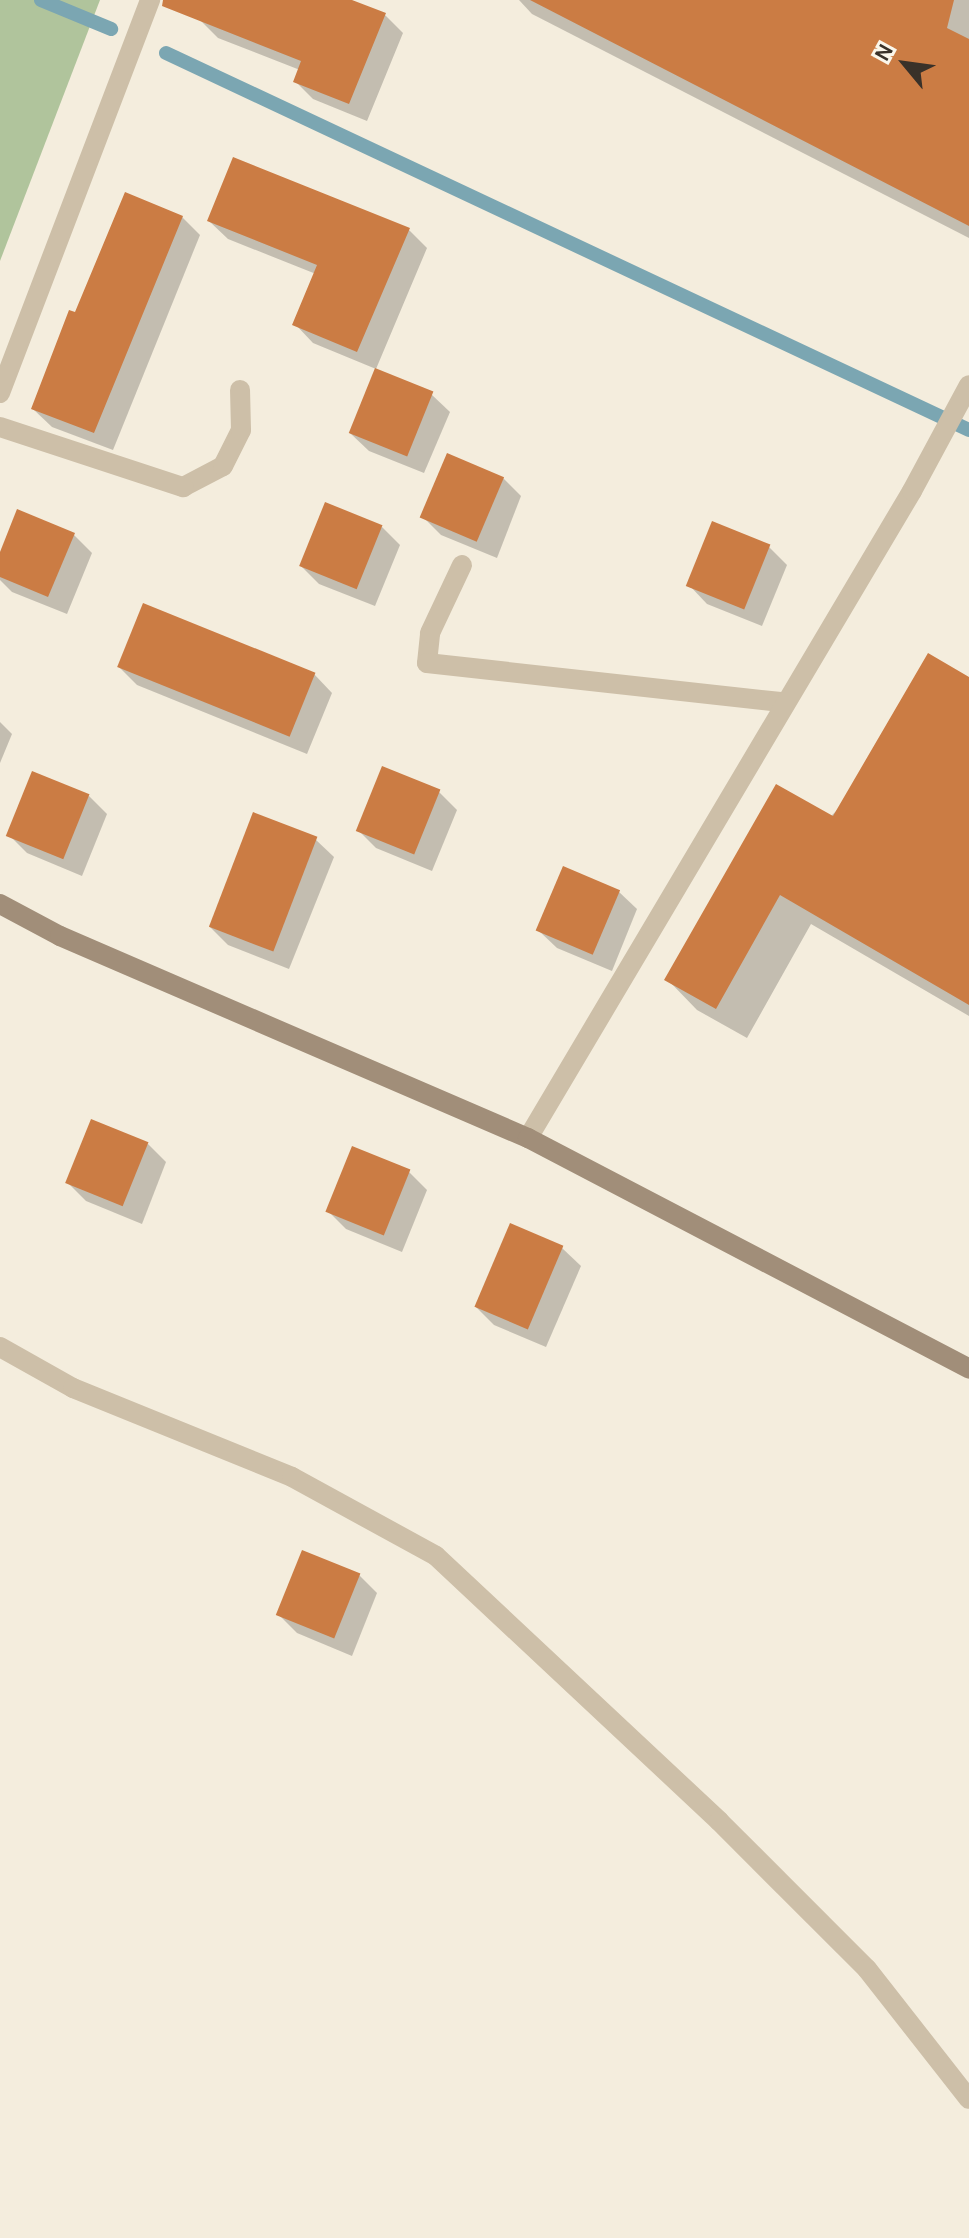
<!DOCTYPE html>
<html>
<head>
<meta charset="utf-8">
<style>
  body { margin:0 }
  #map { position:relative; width:969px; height:2238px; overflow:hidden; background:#f4eddd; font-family:Karla,sans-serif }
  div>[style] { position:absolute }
  .green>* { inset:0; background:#b0c49c }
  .shadow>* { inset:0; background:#0003 }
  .stream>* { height:14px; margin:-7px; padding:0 7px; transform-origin:7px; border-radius:7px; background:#7ba6b2 }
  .building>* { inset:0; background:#cb7c44; transform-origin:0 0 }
  .lane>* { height:20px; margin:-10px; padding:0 10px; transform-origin:10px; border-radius:10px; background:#cdbfa8 }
  .street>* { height:20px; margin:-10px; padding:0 10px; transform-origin:10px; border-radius:10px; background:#cdbfa8 }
  .secondary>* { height:20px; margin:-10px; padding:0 10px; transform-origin:10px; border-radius:10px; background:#a18e79 }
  span { translate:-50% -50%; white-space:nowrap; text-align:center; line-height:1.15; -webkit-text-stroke:6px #fbf6ea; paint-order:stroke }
  .north { position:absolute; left:865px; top:24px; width:80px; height:80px; -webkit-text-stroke:6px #fbf6ea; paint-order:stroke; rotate:299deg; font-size:22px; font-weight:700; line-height:32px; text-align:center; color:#393129 }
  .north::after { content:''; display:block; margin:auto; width:28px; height:36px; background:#393129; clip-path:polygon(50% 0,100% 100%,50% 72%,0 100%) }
</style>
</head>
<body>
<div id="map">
  <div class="green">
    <div style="clip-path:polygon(0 0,100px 0,0 261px)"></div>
  </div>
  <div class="shadow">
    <div style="clip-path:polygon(208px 0,347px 0,385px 15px,403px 33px,367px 121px,313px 99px,295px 81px,300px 70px,218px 38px,200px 20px)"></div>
    <div style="clip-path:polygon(519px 0,969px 0,969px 238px,532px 14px)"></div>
    <div style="clip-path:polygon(182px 217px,200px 235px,113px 450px,52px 427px,33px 409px,77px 315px)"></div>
    <div style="clip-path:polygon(209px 221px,409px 230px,427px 248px,376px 369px,313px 343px,295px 324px,316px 274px,228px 239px)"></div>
    <div style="clip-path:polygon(431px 394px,450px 412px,424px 473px,369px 451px,350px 433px)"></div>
    <div style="clip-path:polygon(503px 478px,521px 496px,497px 558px,441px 535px,423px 517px)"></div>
    <div style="clip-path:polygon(382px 527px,400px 545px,375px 606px,319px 584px,301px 566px)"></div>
    <div style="clip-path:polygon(74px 535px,92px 553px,67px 614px,12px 592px,0 580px,0 558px)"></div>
    <div style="clip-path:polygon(769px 547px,787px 565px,762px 626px,707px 604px,689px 585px)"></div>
    <div style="clip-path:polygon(119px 667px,314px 674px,332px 693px,307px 754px,137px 685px)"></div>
    <div style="clip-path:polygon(969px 679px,969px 1016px,811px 924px,747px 1038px,697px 1010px,667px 979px)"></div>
    <div style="clip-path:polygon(0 722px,12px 734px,0 763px)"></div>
    <div style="clip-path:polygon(439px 792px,457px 810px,432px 871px,376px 848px,358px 830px)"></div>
    <div style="clip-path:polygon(89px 796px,107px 814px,82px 876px,27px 853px,9px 835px)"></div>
    <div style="clip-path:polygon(315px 839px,334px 857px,289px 969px,228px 945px,210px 927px)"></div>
    <div style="clip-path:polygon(618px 891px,637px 909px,612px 971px,557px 948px,538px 930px)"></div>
    <div style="clip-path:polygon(148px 1144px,166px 1162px,142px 1224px,86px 1201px,68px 1183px)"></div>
    <div style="clip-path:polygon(409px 1172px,427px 1190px,402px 1252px,346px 1229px,328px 1211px)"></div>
    <div style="clip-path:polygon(511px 1225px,562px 1248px,581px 1266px,546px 1347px,494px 1325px,476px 1307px)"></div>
    <div style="clip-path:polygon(359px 1575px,377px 1593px,352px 1656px,297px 1633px,279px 1615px)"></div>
  </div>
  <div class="stream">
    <div style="left:41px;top:0;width:76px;rotate:22.5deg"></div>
    <div style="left:166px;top:53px;width:887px;rotate:25.15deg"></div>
  </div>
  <div class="building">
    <div style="clip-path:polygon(163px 0,352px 0,386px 13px,349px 104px,293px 82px,301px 61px,162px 6px)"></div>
    <div style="clip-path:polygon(530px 0,954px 0,947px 28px,969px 39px,969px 226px)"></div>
    <div style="clip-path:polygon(233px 157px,410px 228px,357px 352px,292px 325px,317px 265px,207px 221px)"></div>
    <div style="clip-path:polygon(125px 192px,183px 216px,94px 433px,31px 409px,69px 310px,75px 312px)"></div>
    <div style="left:375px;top:368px;width:63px;height:70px;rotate:22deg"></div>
    <div style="left:447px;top:453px;width:62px;height:70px;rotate:23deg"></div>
    <div style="left:325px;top:502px;width:62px;height:69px;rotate:22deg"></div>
    <div style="clip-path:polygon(17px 509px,75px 533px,48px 597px,0 577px,0 552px)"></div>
    <div style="left:712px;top:521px;width:63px;height:70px;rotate:22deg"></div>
    <div style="left:143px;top:603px;width:186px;height:69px;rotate:22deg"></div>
    <div style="clip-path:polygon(928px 653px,969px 677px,969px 1005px,780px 895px,716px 1009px,664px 980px,776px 784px,833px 816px)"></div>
    <div style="left:382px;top:766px;width:63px;height:70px;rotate:22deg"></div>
    <div style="left:32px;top:771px;width:62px;height:70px;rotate:22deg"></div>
    <div style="left:253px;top:812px;width:69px;height:123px;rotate:21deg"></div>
    <div style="left:563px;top:866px;width:62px;height:70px;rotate:23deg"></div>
    <div style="left:91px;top:1119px;width:62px;height:69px;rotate:22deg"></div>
    <div style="left:352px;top:1146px;width:63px;height:71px;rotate:22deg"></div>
    <div style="left:510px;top:1223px;width:58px;height:91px;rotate:23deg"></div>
    <div style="left:302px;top:1550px;width:63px;height:70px;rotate:22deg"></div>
  </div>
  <div class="lane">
    <div style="left:183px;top:487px;width:45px;rotate:-27.7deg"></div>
    <div style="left:223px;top:466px;width:40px;rotate:-63.4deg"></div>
    <div style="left:241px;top:430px;width:40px;rotate:-91.4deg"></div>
    <div style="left:427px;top:663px;width:30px;rotate:-84deg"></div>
    <div style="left:430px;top:633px;width:75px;rotate:-64.8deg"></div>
  </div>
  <div class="street">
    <div style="left:0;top:393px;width:421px;rotate:-69.1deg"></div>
    <div style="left:0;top:427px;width:193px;rotate:18.2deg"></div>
    <div style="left:427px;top:663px;width:358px;rotate:6.3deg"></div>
    <div style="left:528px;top:1138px;width:752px;rotate:-59.31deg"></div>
    <div style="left:912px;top:491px;width:120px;rotate:-61.7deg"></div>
    <div style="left:0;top:1347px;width:84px;rotate:29.3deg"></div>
    <div style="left:73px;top:1388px;width:236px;rotate:22.1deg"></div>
    <div style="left:292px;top:1477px;width:164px;rotate:28.7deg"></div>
    <div style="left:436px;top:1556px;width:388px;rotate:43.1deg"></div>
    <div style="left:719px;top:1821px;width:209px;rotate:45deg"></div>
    <div style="left:867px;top:1969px;width:165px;rotate:51.9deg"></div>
  </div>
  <div class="secondary">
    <div style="left:0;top:904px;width:68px;rotate:28.1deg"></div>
    <div style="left:60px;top:936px;width:510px;rotate:23.35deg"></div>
    <div style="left:528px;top:1138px;width:498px;rotate:27.6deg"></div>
  </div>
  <div class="north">N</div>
</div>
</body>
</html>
